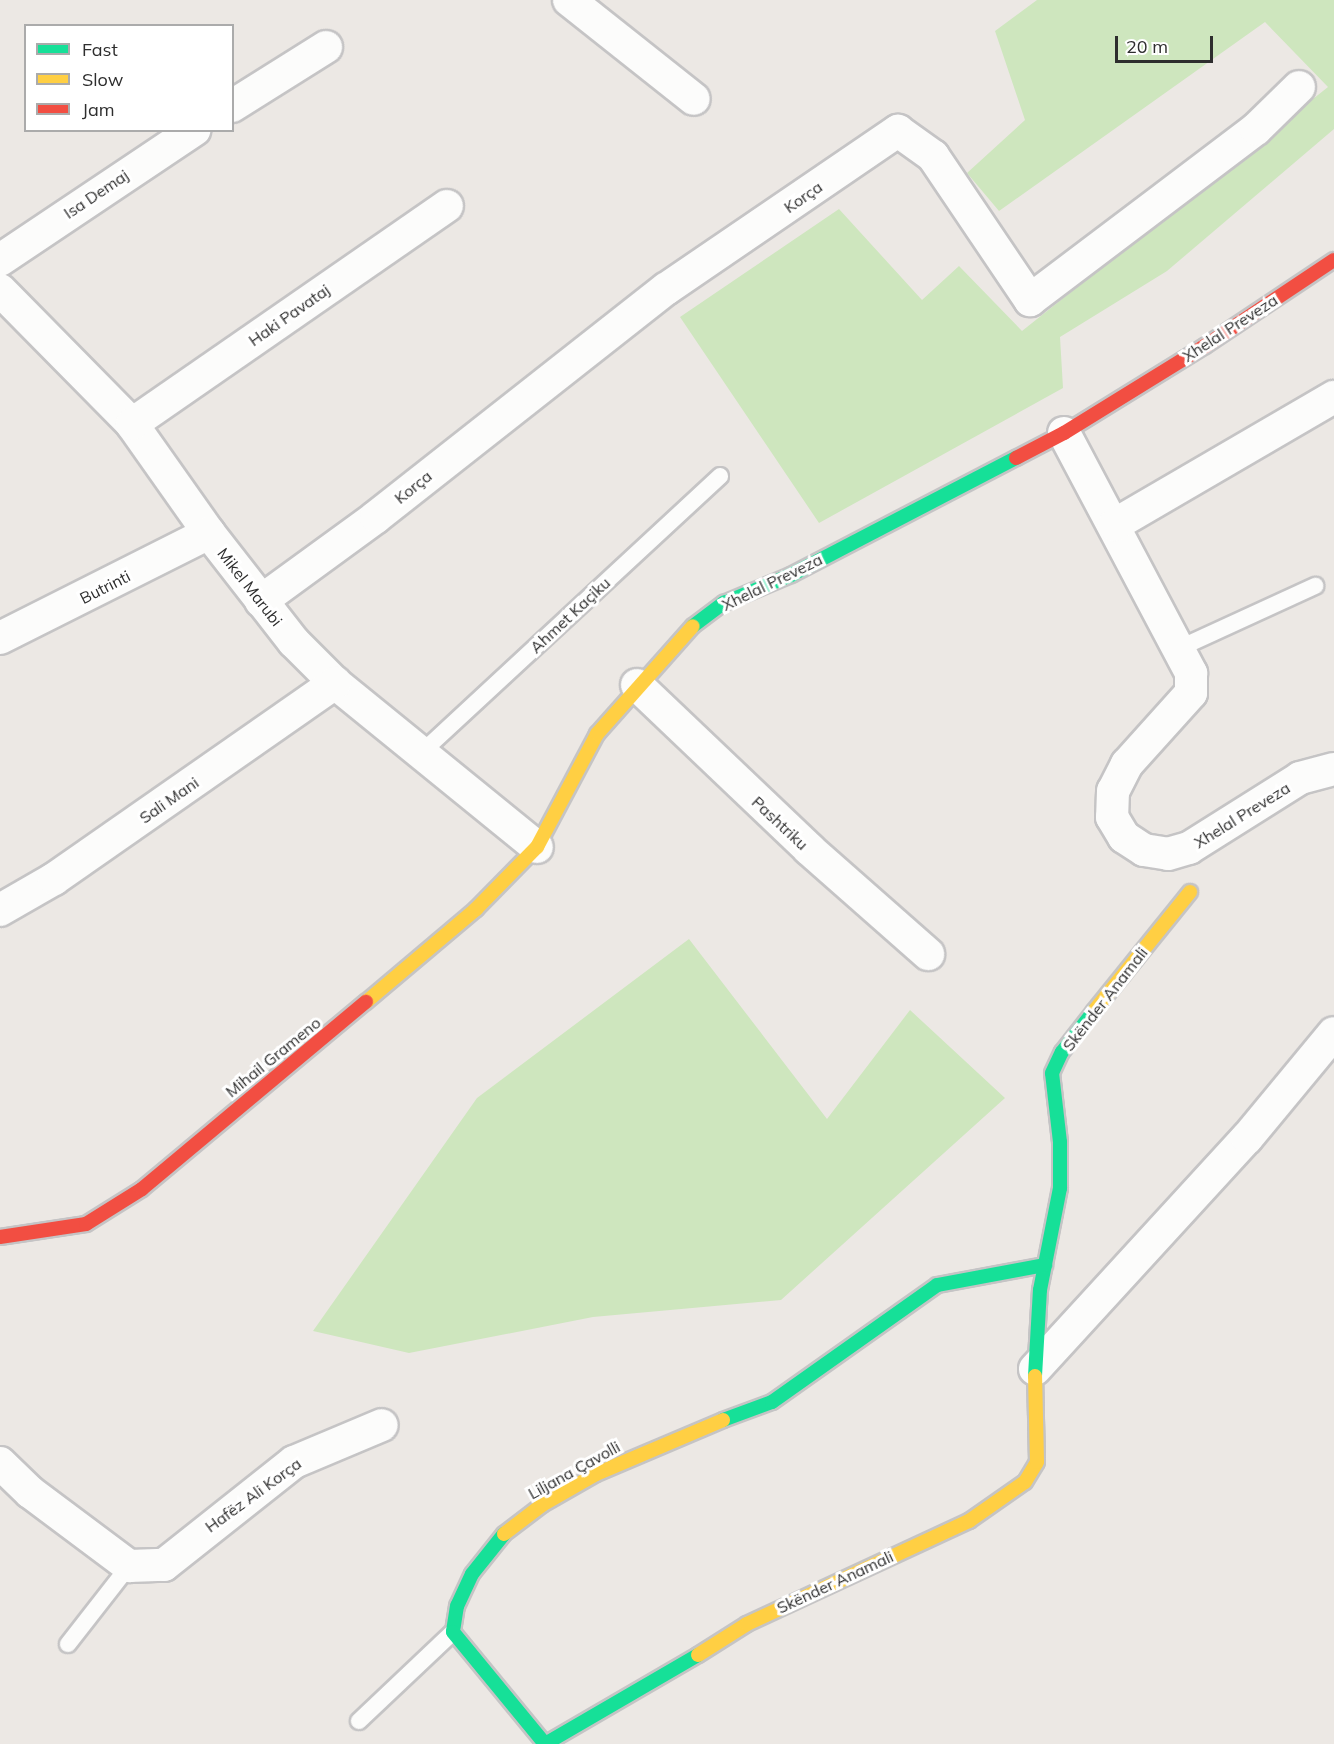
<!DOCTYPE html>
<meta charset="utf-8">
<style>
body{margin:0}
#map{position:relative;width:1334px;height:1744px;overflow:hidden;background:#ece8e4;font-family:Mulish,sans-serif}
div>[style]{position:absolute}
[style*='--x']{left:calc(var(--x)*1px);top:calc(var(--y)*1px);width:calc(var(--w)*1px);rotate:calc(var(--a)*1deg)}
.green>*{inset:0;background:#cee6be}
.roads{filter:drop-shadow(2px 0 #c5c4c5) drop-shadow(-2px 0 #c5c4c5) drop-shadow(0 2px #c5c4c5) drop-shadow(0 -2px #c5c4c5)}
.lane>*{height:16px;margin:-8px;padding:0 8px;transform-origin:8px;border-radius:8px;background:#fcfcfb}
.street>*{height:32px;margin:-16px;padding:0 16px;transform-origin:16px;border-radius:16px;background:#fcfcfb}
.fast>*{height:14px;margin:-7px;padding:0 7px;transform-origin:7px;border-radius:7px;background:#16e098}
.slow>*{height:14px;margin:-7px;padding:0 7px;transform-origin:7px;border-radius:7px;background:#ffcf43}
.jam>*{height:14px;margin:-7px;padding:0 7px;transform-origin:7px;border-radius:7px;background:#f24e42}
span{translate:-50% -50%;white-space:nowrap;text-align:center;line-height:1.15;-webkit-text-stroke:6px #fff;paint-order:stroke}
.street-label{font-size:16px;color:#2e2e2e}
.legend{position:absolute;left:24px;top:24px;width:210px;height:108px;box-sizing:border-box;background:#fff;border:2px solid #ababab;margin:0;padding:8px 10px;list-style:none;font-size:18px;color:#2e2e2e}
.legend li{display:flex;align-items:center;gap:12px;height:30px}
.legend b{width:30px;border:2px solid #ababab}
.scale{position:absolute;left:1115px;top:36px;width:98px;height:27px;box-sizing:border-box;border:3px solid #2e2e2e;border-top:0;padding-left:8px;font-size:18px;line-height:21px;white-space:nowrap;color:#2e2e2e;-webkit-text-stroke:4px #fff;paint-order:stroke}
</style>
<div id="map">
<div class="green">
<i style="clip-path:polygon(1037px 0,1334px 0,1334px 129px,1167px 271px,1060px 337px,1063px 388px,819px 523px,680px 317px,839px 209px,922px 300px,959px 266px,1022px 331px,1328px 87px,1265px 22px,999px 211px,967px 173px,1025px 120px,995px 31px)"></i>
<i style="clip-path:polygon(689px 939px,827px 1119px,910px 1010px,1005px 1098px,781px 1300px,593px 1317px,409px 1353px,313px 1331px,477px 1098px)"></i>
</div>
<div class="roads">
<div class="lane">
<i style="--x:1180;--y:648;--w:149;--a:-24.7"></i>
<i style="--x:420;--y:754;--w:409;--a:-42.8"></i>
<i style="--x:68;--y:1644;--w:99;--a:-52"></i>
<i style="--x:359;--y:1721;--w:129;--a:-43.4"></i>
</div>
<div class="street">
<i style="--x:569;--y:0;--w:159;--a:38.4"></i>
<i style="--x:232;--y:106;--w:111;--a:-32.1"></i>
<i style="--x:0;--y:260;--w:234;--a:-33.8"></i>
<i style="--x:0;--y:290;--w:188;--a:45.4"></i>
<i style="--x:132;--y:424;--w:133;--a:54.8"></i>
<i style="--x:209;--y:533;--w:138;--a:52.1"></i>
<i style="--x:294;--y:642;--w:58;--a:45"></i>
<i style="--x:335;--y:683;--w:260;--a:39.1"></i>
<i style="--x:132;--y:424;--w:383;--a:-34.7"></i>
<i style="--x:1064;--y:433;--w:272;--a:62.1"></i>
<i style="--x:1191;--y:673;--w:20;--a:90"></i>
<i style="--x:1191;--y:693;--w:96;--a:132"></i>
<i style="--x:1127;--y:764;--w:30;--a:117"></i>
<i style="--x:1113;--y:791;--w:26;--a:92"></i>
<i style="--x:1112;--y:817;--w:23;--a:59"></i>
<i style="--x:1124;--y:837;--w:24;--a:33"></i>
<i style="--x:1144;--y:850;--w:24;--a:9"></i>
<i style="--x:1168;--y:854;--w:22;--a:-16"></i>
<i style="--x:1189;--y:848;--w:131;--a:-32.2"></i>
<i style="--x:1300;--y:778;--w:35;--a:-15"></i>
<i style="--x:1114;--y:525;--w:255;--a:-30.2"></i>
<i style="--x:261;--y:601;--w:142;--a:-36.1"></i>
<i style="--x:376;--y:517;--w:369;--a:-38.2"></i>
<i style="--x:666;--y:289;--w:281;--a:-34.3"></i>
<i style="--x:898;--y:131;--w:43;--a:35.5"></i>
<i style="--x:933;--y:156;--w:174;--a:56"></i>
<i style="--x:1030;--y:300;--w:283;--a:-37.1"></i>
<i style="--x:1256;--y:129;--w:60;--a:-44.3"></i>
<i style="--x:0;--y:638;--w:234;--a:-26.7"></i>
<i style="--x:637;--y:685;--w:238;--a:43.6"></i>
<i style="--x:809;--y:849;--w:159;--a:41.4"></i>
<i style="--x:0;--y:910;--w:62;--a:-29.9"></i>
<i style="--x:54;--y:879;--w:343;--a:-34.9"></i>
<i style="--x:1035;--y:1369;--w:314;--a:-47.5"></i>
<i style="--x:1247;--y:1138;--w:136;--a:-50.4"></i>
<i style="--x:0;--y:1463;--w:42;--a:44"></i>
<i style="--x:30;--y:1492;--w:124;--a:36.8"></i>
<i style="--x:129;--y:1566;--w:35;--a:-2"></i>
<i style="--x:164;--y:1565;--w:166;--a:-38.4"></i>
<i style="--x:294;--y:1462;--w:95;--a:-22.8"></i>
</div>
<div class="fast">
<i style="--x:693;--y:626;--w:39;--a:-37"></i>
<i style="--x:724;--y:603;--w:73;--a:-22.7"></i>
<i style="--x:791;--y:575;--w:254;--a:-27.5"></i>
<i style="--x:1035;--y:1376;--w:86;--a:-86.7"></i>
<i style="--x:1040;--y:1290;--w:104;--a:-78.9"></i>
<i style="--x:1060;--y:1188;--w:46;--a:-90"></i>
<i style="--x:1060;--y:1142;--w:69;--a:-96.6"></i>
<i style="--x:1052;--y:1073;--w:23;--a:-65"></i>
<i style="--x:1062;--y:1052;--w:52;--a:-52"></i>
<i style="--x:723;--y:1420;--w:52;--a:-20.2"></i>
<i style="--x:772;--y:1402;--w:202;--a:-35.3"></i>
<i style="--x:937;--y:1285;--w:110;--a:-10.5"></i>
<i style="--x:504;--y:1534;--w:51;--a:128.7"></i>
<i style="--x:472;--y:1574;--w:35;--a:115"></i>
<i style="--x:457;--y:1606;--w:26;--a:99"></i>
<i style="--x:453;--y:1632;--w:145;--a:50.6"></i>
<i style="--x:545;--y:1744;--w:177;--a:-30.2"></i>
</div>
<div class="slow">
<i style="--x:366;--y:1002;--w:144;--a:-40.2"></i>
<i style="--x:476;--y:909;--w:87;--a:-45.5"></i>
<i style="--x:537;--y:847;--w:128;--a:-62"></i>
<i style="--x:597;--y:734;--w:144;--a:-48.4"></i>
<i style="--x:1094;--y:1011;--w:153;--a:-51.1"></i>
<i style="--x:504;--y:1534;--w:48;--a:-37.3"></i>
<i style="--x:542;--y:1505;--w:62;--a:-29.9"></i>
<i style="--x:596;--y:1474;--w:138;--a:-23"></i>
<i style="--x:698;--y:1655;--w:58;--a:-32.3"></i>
<i style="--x:747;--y:1624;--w:245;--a:-24.9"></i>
<i style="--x:969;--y:1521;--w:68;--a:-34.9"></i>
<i style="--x:1025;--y:1482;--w:23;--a:-59"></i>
<i style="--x:1037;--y:1462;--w:86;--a:-91.3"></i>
</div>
<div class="jam">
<i style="--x:1016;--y:458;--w:54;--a:-27.5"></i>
<i style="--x:1064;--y:433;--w:166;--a:-31.7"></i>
<i style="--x:1205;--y:346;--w:155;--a:-33.7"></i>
<i style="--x:0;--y:1237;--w:87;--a:-8.6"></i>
<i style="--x:86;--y:1224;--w:66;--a:-32"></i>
<i style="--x:142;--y:1189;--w:292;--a:-39.9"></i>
</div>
</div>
<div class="street-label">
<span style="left:96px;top:194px;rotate:-34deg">Isa Demaj</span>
<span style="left:803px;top:197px;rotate:-35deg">Korça</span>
<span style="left:289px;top:315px;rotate:-35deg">Haki Pavataj</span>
<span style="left:1230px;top:328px;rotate:-33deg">Xhelal Preveza</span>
<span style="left:413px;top:487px;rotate:-39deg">Korça</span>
<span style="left:772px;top:582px;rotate:-26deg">Xhelal Preveza</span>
<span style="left:105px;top:587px;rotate:-27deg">Butrinti</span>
<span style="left:250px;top:587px;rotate:52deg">Mikel Marubi</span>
<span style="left:570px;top:615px;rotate:-43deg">Ahmet Kaçiku</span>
<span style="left:169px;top:800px;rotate:-35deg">Sali Mani</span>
<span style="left:1242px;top:815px;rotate:-32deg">Xhelal Preveza</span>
<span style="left:780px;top:823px;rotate:43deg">Pashtriku</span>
<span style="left:1105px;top:999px;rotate:-52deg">Skënder Anamali</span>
<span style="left:273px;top:1057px;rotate:-39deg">Mihail Grameno</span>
<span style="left:574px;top:1470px;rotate:-29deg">Liljana Çavolli</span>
<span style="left:253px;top:1495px;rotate:-36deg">Hafëz Ali Korça</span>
<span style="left:835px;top:1582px;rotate:-25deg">Skënder Anamali</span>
</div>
<ul class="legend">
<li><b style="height:8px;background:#16e098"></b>Fast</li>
<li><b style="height:8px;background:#ffcf43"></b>Slow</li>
<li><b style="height:8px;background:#f24e42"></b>Jam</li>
</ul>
<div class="scale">20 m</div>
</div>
